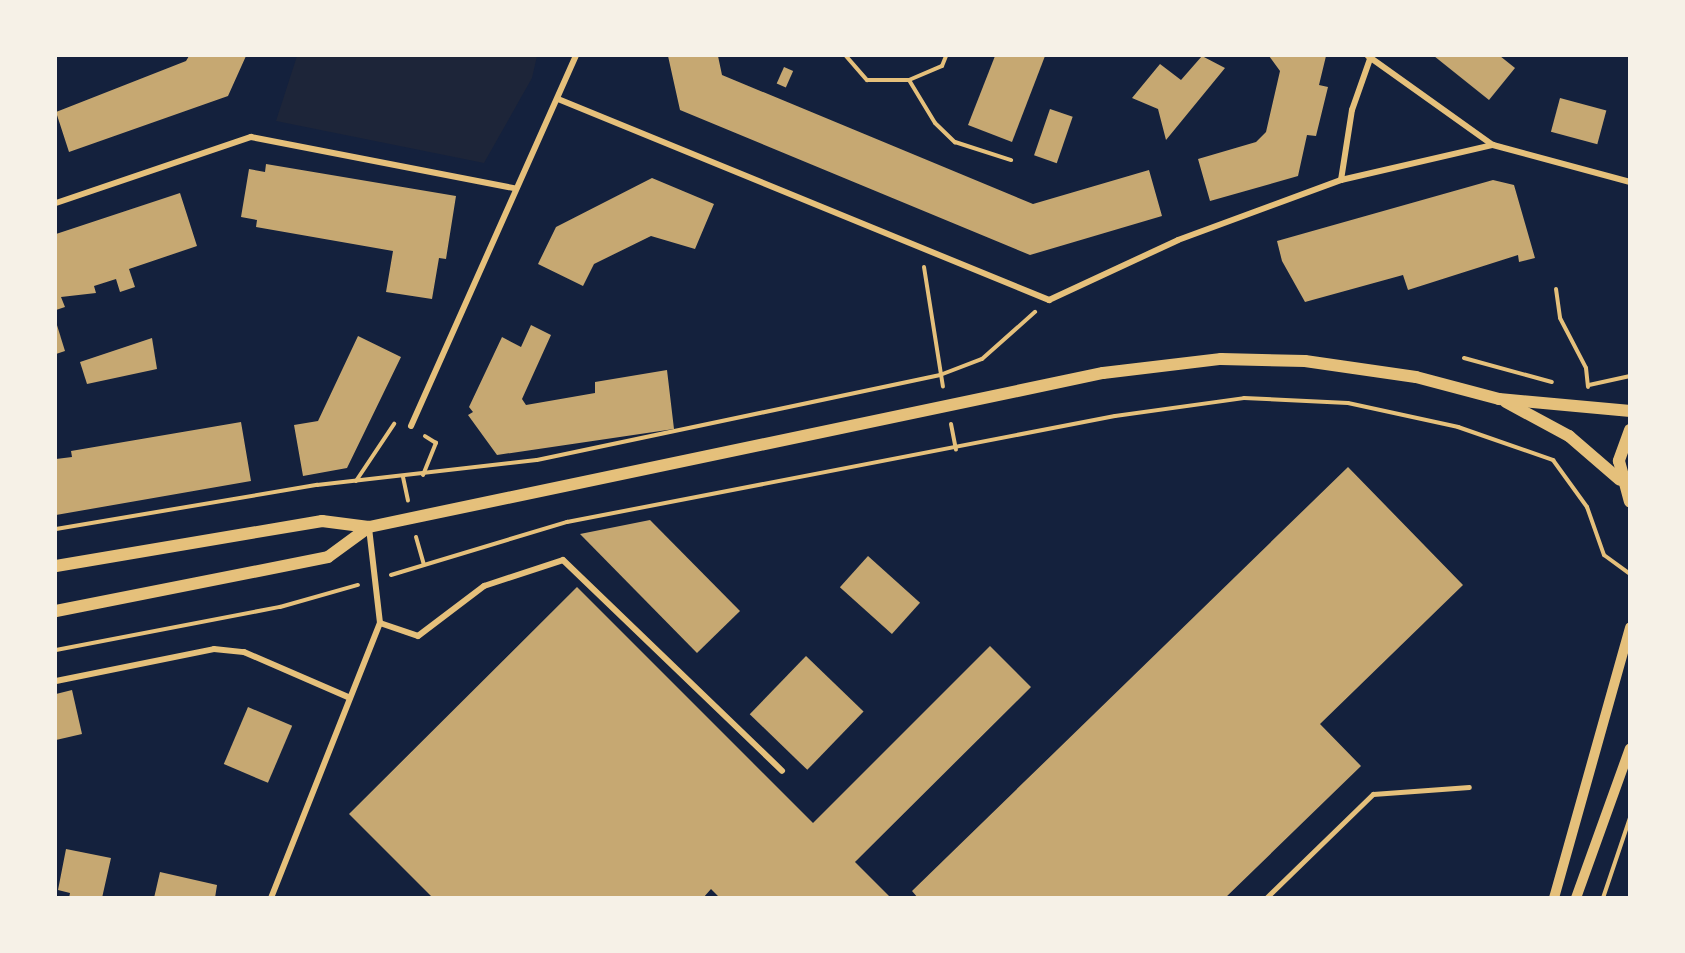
<!DOCTYPE html>
<style>
body{margin:0}
#map{position:relative;width:1685px;height:953px;overflow:hidden;background:#14213d;font-family:Helvetica,sans-serif}
div>[style]{position:absolute}
[style*='--x']{left:calc(var(--x)*1px);top:calc(var(--y)*1px);width:calc(var(--w)*1px);rotate:calc(var(--a)*1deg)}
.green>*{inset:0;background:#1d2539}
.building>*{inset:0;background:#c6a872;transform-origin:0 0}
.path>*{height:4px;margin:-2px;padding:0 2px;transform-origin:2px;border-radius:2px;background:#e5c07b}
.service>*{height:4.5px;margin:-2.25px;padding:0 2.25px;transform-origin:2.25px;border-radius:2.25px;background:#e5c07b}
.minor>*{height:6px;margin:-3px;padding:0 3px;transform-origin:3px;border-radius:3px;background:#e5c07b}
.tertiary>*{height:10px;margin:-5px;padding:0 5px;transform-origin:5px;border-radius:5px;background:#e5c07b}
.secondary>*{height:12px;margin:-6px;padding:0 6px;transform-origin:6px;border-radius:6px;background:#e5c07b}
span{translate:-50% -50%;white-space:nowrap;text-align:center;line-height:1.15;-webkit-text-stroke:4.5px #f6f1e7;paint-order:stroke}
.frame{position:absolute;inset:0;border:57px solid #f6f1e7;pointer-events:none}
</style>
<div id="map">
<div class="green">
<i style="clip-path:polygon(297px 56px,537px 56px,532px 78px,484px 163px,276px 121px)"></i>
</div>
<div class="building">
<i style="clip-path:polygon(189px 56px,246px 56px,228px 96px,69px 152px,56px 112px,186px 61px)"></i>
<i style="clip-path:polygon(668px 56px,718px 56px,722px 75px,1033px 204px,1149px 170px,1162px 216px,1030px 255px,680px 110px)"></i>
<i style="clip-path:polygon(995px 56px,1045px 56px,1012px 142px,968px 125px)"></i>
<i style="clip-path:polygon(1202px 56px,1225px 68px,1166px 140px,1158px 109px,1132px 98px,1160px 64px,1181px 80px)"></i>
<i style="clip-path:polygon(1269px 56px,1326px 56px,1319px 85px,1328px 87px,1316px 136px,1307px 135px,1298px 176px,1210px 201px,1198px 159px,1256px 142px,1266px 132px,1280px 71px)"></i>
<i style="clip-path:polygon(1434px 56px,1500px 56px,1515px 68px,1489px 100px)"></i>
<i style="left:784px;top:67px;width:10px;height:18px;rotate:24deg"></i>
<i style="left:1560px;top:98px;width:48px;height:35px;rotate:15deg"></i>
<i style="left:1050px;top:109px;width:24px;height:49px;rotate:19deg"></i>
<i style="clip-path:polygon(266px 164px,456px 196px,446px 259px,439px 258px,432px 299px,386px 292px,393px 251px,256px 227px,257px 220px,241px 217px,249px 169px,265px 172px)"></i>
<i style="clip-path:polygon(652px 178px,714px 204px,695px 249px,651px 236px,594px 264px,583px 286px,538px 264px,556px 227px)"></i>
<i style="clip-path:polygon(1493px 180px,1514px 185px,1535px 258px,1519px 262px,1518px 255px,1408px 290px,1403px 275px,1305px 302px,1282px 261px,1277px 241px)"></i>
<i style="clip-path:polygon(180px 193px,197px 246px,129px 269px,135px 287px,120px 292px,116px 279px,94px 286px,96px 293px,61px 297px,65px 307px,56px 310px,56px 234px)"></i>
<i style="clip-path:polygon(56px 322px,65px 351px,56px 354px)"></i>
<i style="clip-path:polygon(531px 325px,551px 335px,522px 399px,526px 405px,595px 393px,595px 382px,667px 370px,674px 429px,497px 455px,468px 415px,473px 412px,469px 407px,502px 337px,521px 347px)"></i>
<i style="clip-path:polygon(358px 336px,401px 357px,347px 468px,303px 476px,294px 425px,318px 421px)"></i>
<i style="clip-path:polygon(152px 338px,157px 369px,87px 384px,80px 362px)"></i>
<i style="clip-path:polygon(241px 422px,251px 481px,56px 515px,56px 459px,72px 457px,71px 451px)"></i>
<i style="clip-path:polygon(1348px 467px,1463px 585px,1320px 724px,1361px 766px,1225px 898px,918px 898px,912px 891px)"></i>
<i style="clip-path:polygon(650px 520px,740px 611px,697px 653px,580px 534px)"></i>
<i style="left:868px;top:556px;width:70px;height:42px;rotate:42deg"></i>
<i style="clip-path:polygon(577px 587px,813px 823px,990px 646px,1031px 687px,855px 862px,891px 898px,720px 898px,711px 889px,703px 898px,433px 898px,349px 814px)"></i>
<i style="left:806px;top:656px;width:80px;height:81px;rotate:44deg"></i>
<i style="clip-path:polygon(72px 690px,82px 734px,56px 740px,56px 694px)"></i>
<i style="left:248px;top:707px;width:48px;height:62px;rotate:23deg"></i>
<i style="clip-path:polygon(66px 849px,111px 858px,102px 898px,69px 898px,70px 893px,58px 890px)"></i>
<i style="clip-path:polygon(160px 872px,217px 885px,215px 898px,154px 898px)"></i>
</div>
<div class="path">
<i style="--x:846;--y:56;--w:32;--a:49"></i>
<i style="--x:867;--y:80;--w:42;--a:0"></i>
<i style="--x:909;--y:80;--w:36;--a:-23"></i>
<i style="--x:942;--y:66;--w:11;--a:-68"></i>
<i style="--x:909;--y:80;--w:50;--a:58.8"></i>
<i style="--x:935;--y:123;--w:28;--a:44"></i>
<i style="--x:955;--y:142;--w:59;--a:17.8"></i>
<i style="--x:924;--y:267;--w:121;--a:81"></i>
<i style="--x:1556;--y:289;--w:29;--a:82"></i>
<i style="--x:1560;--y:318;--w:56;--a:62.5"></i>
<i style="--x:1586;--y:368;--w:19;--a:84"></i>
<i style="--x:1464;--y:358;--w:91;--a:15.3"></i>
<i style="--x:1589;--y:385;--w:42;--a:-12.4"></i>
<i style="--x:951;--y:424;--w:26;--a:79"></i>
<i style="--x:423;--y:475;--w:35;--a:-68"></i>
<i style="--x:436;--y:443;--w:13;--a:-148"></i>
<i style="--x:403;--y:477;--w:24;--a:78"></i>
<i style="--x:356;--y:481;--w:69;--a:-56.3"></i>
<i style="--x:56;--y:529;--w:265;--a:-9.6"></i>
<i style="--x:317;--y:485;--w:221;--a:-6.5"></i>
<i style="--x:537;--y:460;--w:412;--a:-11.9"></i>
<i style="--x:940;--y:375;--w:45;--a:-20.9"></i>
<i style="--x:982;--y:359;--w:71;--a:-41.6"></i>
<i style="--x:416;--y:537;--w:29;--a:74"></i>
<i style="--x:391;--y:575;--w:184;--a:-16.8"></i>
<i style="--x:567;--y:522;--w:558;--a:-10.95"></i>
<i style="--x:1115;--y:416;--w:130;--a:-7.9"></i>
<i style="--x:1244;--y:398;--w:104;--a:2.8"></i>
<i style="--x:1348;--y:403;--w:113;--a:12.3"></i>
<i style="--x:1458;--y:427;--w:101;--a:19.2"></i>
<i style="--x:1553;--y:460;--w:58;--a:54.1"></i>
<i style="--x:1587;--y:507;--w:51;--a:70.5"></i>
<i style="--x:1604;--y:555;--w:32;--a:36"></i>
<i style="--x:56;--y:650;--w:228;--a:-10.9"></i>
<i style="--x:280;--y:607;--w:81;--a:-15.8"></i>
<i style="--x:1603;--y:898;--w:84;--a:-71.4"></i>
</div>
<div class="service">
<i style="--x:1266;--y:898;--w:149;--a:-44.2"></i>
<i style="--x:1373;--y:794;--w:96;--a:-4.2"></i>
</div>
<div class="minor">
<i style="--x:1368;--y:56;--w:153;--a:35.5"></i>
<i style="--x:558;--y:99;--w:531;--a:22.26"></i>
<i style="--x:1049;--y:300;--w:142;--a:-24.9"></i>
<i style="--x:1178;--y:240;--w:174;--a:-20.2"></i>
<i style="--x:1341;--y:180;--w:156;--a:-13"></i>
<i style="--x:1493;--y:145;--w:142;--a:15.1"></i>
<i style="--x:1341;--y:180;--w:71;--a:-81.1"></i>
<i style="--x:1352;--y:110;--w:57;--a:-70.6"></i>
<i style="--x:56;--y:203;--w:206;--a:-18.7"></i>
<i style="--x:251;--y:137;--w:268;--a:11"></i>
<i style="--x:411;--y:426;--w:405;--a:-66"></i>
<i style="--x:380;--y:623;--w:40;--a:18.9"></i>
<i style="--x:418;--y:636;--w:83;--a:-37.1"></i>
<i style="--x:484;--y:586;--w:83;--a:-18.2"></i>
<i style="--x:563;--y:560;--w:304;--a:43.9"></i>
<i style="--x:56;--y:681;--w:161;--a:-11.4"></i>
<i style="--x:214;--y:649;--w:30;--a:6"></i>
<i style="--x:244;--y:652;--w:113;--a:23.4"></i>
<i style="--x:271;--y:898;--w:296;--a:-68.4"></i>
<i style="--x:380;--y:623;--w:96;--a:-96.6"></i>
</div>
<div class="tertiary">
<i style="--x:1554;--y:898;--w:281;--a:-74.3"></i>
<i style="--x:1576;--y:898;--w:159;--a:-70.2"></i>
</div>
<div class="secondary">
<i style="--x:1506;--y:402;--w:72;--a:28.4"></i>
<i style="--x:1569;--y:436;--w:67;--a:40.8"></i>
<i style="--x:1630;--y:430;--w:33;--a:110"></i>
<i style="--x:1619;--y:461;--w:42;--a:75"></i>
<i style="--x:56;--y:566;--w:270;--a:-9.6"></i>
<i style="--x:322;--y:521;--w:47;--a:7.3"></i>
<i style="--x:369;--y:527;--w:750;--a:-11.85"></i>
<i style="--x:1103;--y:373;--w:119;--a:-6.8"></i>
<i style="--x:1221;--y:359;--w:84;--a:1.4"></i>
<i style="--x:1305;--y:361;--w:112;--a:8.2"></i>
<i style="--x:1416;--y:377;--w:86;--a:14.8"></i>
<i style="--x:1499;--y:399;--w:132;--a:5.2"></i>
<i style="--x:56;--y:611;--w:277;--a:-11.2"></i>
<i style="--x:328;--y:557;--w:51;--a:-36.2"></i>
</div>
<div class="frame"></div>
</div>
